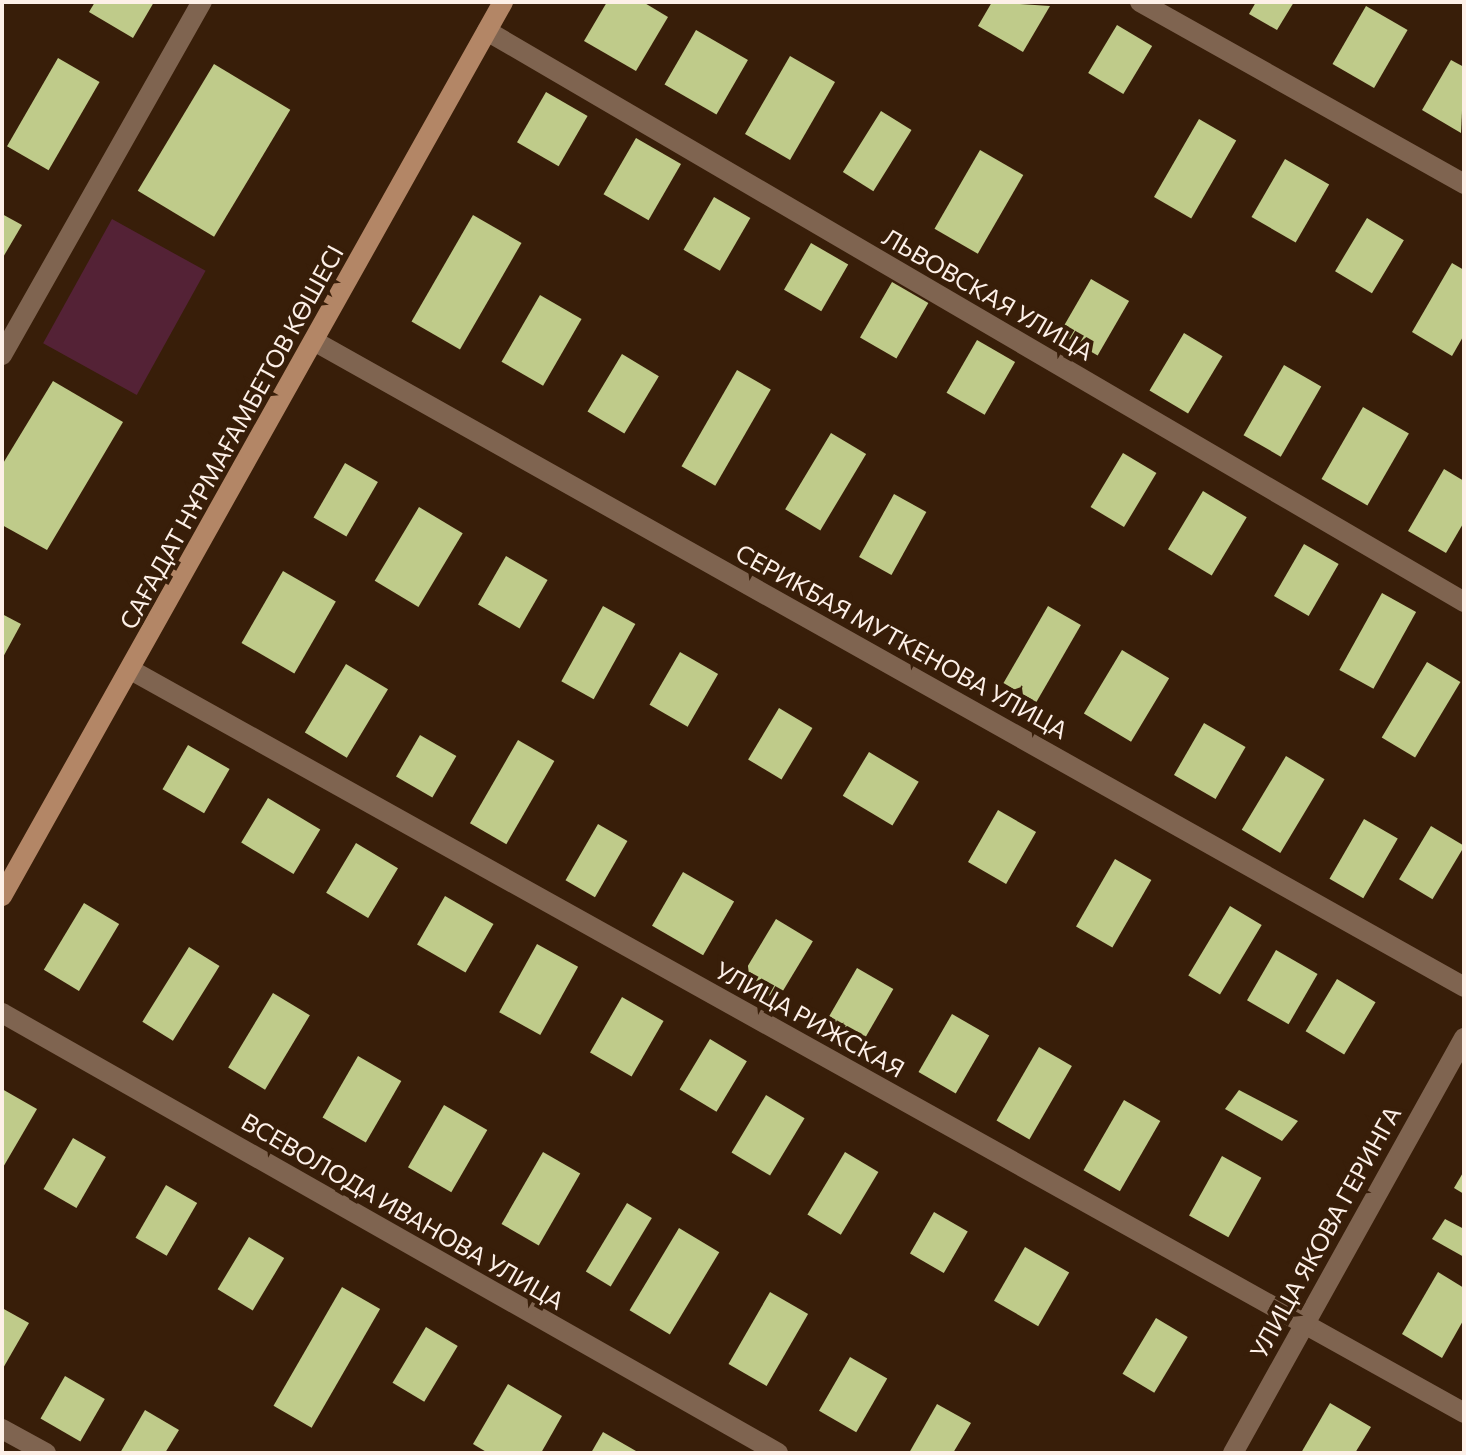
<!DOCTYPE html>
<meta charset="utf-8">
<style>
body{margin:0}
#map{position:relative;width:1466px;height:1455px;overflow:hidden;background:#381e09;font-family:Commissioner,sans-serif}
div>[style]{position:absolute}
[style*='--x']{left:calc(var(--x)*1px);top:calc(var(--y)*1px);width:calc(var(--w)*1px);rotate:calc(var(--a)*1deg)}
.green>*{inset:0;background:#542236;transform-origin:0 0}
.building>*{inset:0;background:#bfcb8a;transform-origin:0 0}
.service>*{height:20px;margin:-10px;padding:0 10px;transform-origin:10px;border-radius:10px;background:#7f6450}
.minor>*{height:20px;margin:-10px;padding:0 10px;transform-origin:10px;border-radius:10px;background:#7f6450}
.tertiary>*{height:20px;margin:-10px;padding:0 10px;transform-origin:10px;border-radius:10px;background:#7f6450}
.secondary>*{height:20px;margin:-10px;padding:0 10px;transform-origin:10px;border-radius:10px;background:#b38666}
span{translate:-50% -50%;white-space:nowrap;text-align:center;line-height:1.15;-webkit-text-stroke:8px #381e09;paint-order:stroke}
.street-label{font-size:24px;color:#fdf0e8}
.frame{position:absolute;inset:0;border:4px solid #fdf0e8;pointer-events:none}
</style>
<div id="map">
<div class="green">
<i style="left:112px;top:219px;width:107px;height:142px;rotate:29deg"></i>
</div>
<div class="building">
<i style="clip-path:polygon(95px 2px,154px 2px,133px 38px,89px 12px)"></i>
<i style="clip-path:polygon(607px 2px,643px 2px,668px 17px,636px 71px,584px 41px)"></i>
<i style="clip-path:polygon(992px 2px,1050px 6px,1023px 52px,978px 26px)"></i>
<i style="clip-path:polygon(1256px 2px,1294px 2px,1277px 30px,1249px 14px)"></i>
<i style="left:1366px;top:6px;width:48px;height:67px;rotate:30deg"></i>
<i style="left:1117px;top:25px;width:41px;height:56px;rotate:31deg"></i>
<i style="left:696px;top:30px;width:60px;height:63px;rotate:30deg"></i>
<i style="left:790px;top:56px;width:52px;height:90px;rotate:30deg"></i>
<i style="left:58px;top:58px;width:48px;height:102px;rotate:30deg"></i>
<i style="clip-path:polygon(1451px 60px,1464px 67px,1461px 133px,1422px 110px)"></i>
<i style="left:214px;top:64px;width:89px;height:148px;rotate:31deg"></i>
<i style="left:546px;top:92px;width:48px;height:58px;rotate:30deg"></i>
<i style="left:881px;top:111px;width:36px;height:72px;rotate:32deg"></i>
<i style="left:1199px;top:119px;width:43px;height:90px;rotate:30deg"></i>
<i style="left:636px;top:138px;width:52px;height:65px;rotate:30deg"></i>
<i style="left:980px;top:150px;width:50px;height:91px;rotate:30deg"></i>
<i style="left:1285px;top:159px;width:51px;height:67px;rotate:30deg"></i>
<i style="left:714px;top:197px;width:42px;height:61px;rotate:30deg"></i>
<i style="clip-path:polygon(2px 214px,22px 225px,2px 259px)"></i>
<i style="left:473px;top:215px;width:56px;height:123px;rotate:30deg"></i>
<i style="left:1367px;top:218px;width:43px;height:62px;rotate:31deg"></i>
<i style="left:811px;top:243px;width:43px;height:54px;rotate:30deg"></i>
<i style="clip-path:polygon(1452px 263px,1464px 270px,1464px 335px,1452px 356px,1412px 332px)"></i>
<i style="left:1091px;top:279px;width:44px;height:63px;rotate:30deg"></i>
<i style="left:892px;top:282px;width:42px;height:64px;rotate:30deg"></i>
<i style="left:540px;top:295px;width:48px;height:77px;rotate:30deg"></i>
<i style="left:1184px;top:333px;width:45px;height:67px;rotate:31deg"></i>
<i style="left:977px;top:340px;width:44px;height:61px;rotate:30deg"></i>
<i style="left:622px;top:354px;width:43px;height:67px;rotate:31deg"></i>
<i style="left:1284px;top:365px;width:43px;height:81px;rotate:30deg"></i>
<i style="left:737px;top:370px;width:39px;height:111px;rotate:30deg"></i>
<i style="clip-path:polygon(53px 381px,123px 422px,47px 550px,2px 525px,2px 465px)"></i>
<i style="left:1363px;top:407px;width:53px;height:83px;rotate:30deg"></i>
<i style="left:831px;top:433px;width:41px;height:89px;rotate:31deg"></i>
<i style="left:1123px;top:453px;width:39px;height:63px;rotate:31deg"></i>
<i style="left:345px;top:463px;width:38px;height:63px;rotate:30deg"></i>
<i style="clip-path:polygon(1444px 469px,1464px 481px,1464px 522px,1446px 553px,1408px 531px)"></i>
<i style="left:1203px;top:491px;width:51px;height:68px;rotate:31deg"></i>
<i style="left:894px;top:494px;width:37px;height:72px;rotate:29deg"></i>
<i style="left:419px;top:507px;width:51px;height:86px;rotate:31deg"></i>
<i style="left:1304px;top:544px;width:40px;height:60px;rotate:30deg"></i>
<i style="left:506px;top:556px;width:48px;height:56px;rotate:30deg"></i>
<i style="left:283px;top:571px;width:61px;height:83px;rotate:30deg"></i>
<i style="left:1382px;top:593px;width:39px;height:88px;rotate:29deg"></i>
<i style="left:603px;top:606px;width:37px;height:86px;rotate:29deg"></i>
<i style="left:1048px;top:606px;width:38px;height:89px;rotate:30deg"></i>
<i style="clip-path:polygon(2px 614px,21px 624px,2px 659px)"></i>
<i style="left:1122px;top:650px;width:55px;height:74px;rotate:31deg"></i>
<i style="left:680px;top:652px;width:44px;height:61px;rotate:30deg"></i>
<i style="left:1427px;top:662px;width:39px;height:88px;rotate:31deg"></i>
<i style="left:346px;top:664px;width:49px;height:80px;rotate:31deg"></i>
<i style="left:779px;top:708px;width:39px;height:60px;rotate:31deg"></i>
<i style="left:1204px;top:723px;width:48px;height:60px;rotate:30deg"></i>
<i style="left:420px;top:735px;width:42px;height:48px;rotate:30deg"></i>
<i style="left:518px;top:740px;width:42px;height:96px;rotate:30deg"></i>
<i style="left:188px;top:745px;width:48px;height:51px;rotate:30deg"></i>
<i style="left:869px;top:752px;width:58px;height:51px;rotate:31deg"></i>
<i style="left:1286px;top:756px;width:45px;height:86px;rotate:31deg"></i>
<i style="left:268px;top:798px;width:61px;height:52px;rotate:31deg"></i>
<i style="left:998px;top:810px;width:44px;height:60px;rotate:30deg"></i>
<i style="left:1364px;top:819px;width:39px;height:69px;rotate:30deg"></i>
<i style="left:598px;top:824px;width:34px;height:65px;rotate:30deg"></i>
<i style="left:1431px;top:826px;width:39px;height:62px;rotate:31deg"></i>
<i style="left:356px;top:843px;width:49px;height:58px;rotate:31deg"></i>
<i style="left:1115px;top:859px;width:42px;height:78px;rotate:30deg"></i>
<i style="left:683px;top:872px;width:59px;height:62px;rotate:30deg"></i>
<i style="left:445px;top:896px;width:56px;height:56px;rotate:30deg"></i>
<i style="left:84px;top:903px;width:41px;height:78px;rotate:31deg"></i>
<i style="left:1230px;top:906px;width:37px;height:81px;rotate:31deg"></i>
<i style="left:776px;top:919px;width:43px;height:69px;rotate:31deg"></i>
<i style="left:537px;top:944px;width:47px;height:78px;rotate:29deg"></i>
<i style="left:189px;top:947px;width:36px;height:88px;rotate:32deg"></i>
<i style="left:1276px;top:950px;width:48px;height:58px;rotate:30deg"></i>
<i style="left:857px;top:968px;width:42px;height:58px;rotate:30deg"></i>
<i style="left:1337px;top:979px;width:45px;height:61px;rotate:31deg"></i>
<i style="left:273px;top:993px;width:43px;height:87px;rotate:31deg"></i>
<i style="left:622px;top:997px;width:48px;height:64px;rotate:30deg"></i>
<i style="left:952px;top:1014px;width:43px;height:67px;rotate:30deg"></i>
<i style="left:710px;top:1039px;width:43px;height:59px;rotate:31deg"></i>
<i style="left:1039px;top:1047px;width:38px;height:85px;rotate:30deg"></i>
<i style="left:358px;top:1056px;width:50px;height:71px;rotate:30deg"></i>
<i style="clip-path:polygon(2px 1089px,37px 1109px,2px 1169px)"></i>
<i style="clip-path:polygon(1239px 1090px,1298px 1121px,1282px 1141px,1225px 1109px)"></i>
<i style="left:766px;top:1095px;width:45px;height:67px;rotate:31deg"></i>
<i style="left:1124px;top:1100px;width:42px;height:81px;rotate:30deg"></i>
<i style="left:444px;top:1105px;width:50px;height:72px;rotate:30deg"></i>
<i style="left:73px;top:1138px;width:38px;height:59px;rotate:30deg"></i>
<i style="left:543px;top:1152px;width:43px;height:83px;rotate:30deg"></i>
<i style="left:845px;top:1152px;width:39px;height:73px;rotate:31deg"></i>
<i style="left:1222px;top:1156px;width:45px;height:68px;rotate:29deg"></i>
<i style="clip-path:polygon(1464px 1171px,1464px 1194px,1454px 1188px)"></i>
<i style="left:166px;top:1185px;width:36px;height:61px;rotate:30deg"></i>
<i style="left:627px;top:1203px;width:29px;height:80px;rotate:31deg"></i>
<i style="left:934px;top:1212px;width:39px;height:48px;rotate:30deg"></i>
<i style="clip-path:polygon(1445px 1219px,1464px 1229px,1464px 1257px,1432px 1239px)"></i>
<i style="left:679px;top:1228px;width:47px;height:96px;rotate:31deg"></i>
<i style="left:249px;top:1237px;width:41px;height:61px;rotate:31deg"></i>
<i style="left:1025px;top:1247px;width:51px;height:62px;rotate:30deg"></i>
<i style="clip-path:polygon(1438px 1272px,1464px 1288px,1464px 1319px,1442px 1358px,1402px 1334px)"></i>
<i style="left:342px;top:1287px;width:44px;height:137px;rotate:30deg"></i>
<i style="left:770px;top:1292px;width:44px;height:83px;rotate:30deg"></i>
<i style="clip-path:polygon(2px 1308px,29px 1323px,2px 1370px)"></i>
<i style="left:1156px;top:1318px;width:37px;height:65px;rotate:31deg"></i>
<i style="left:426px;top:1327px;width:37px;height:65px;rotate:31deg"></i>
<i style="left:850px;top:1357px;width:43px;height:62px;rotate:30deg"></i>
<i style="left:65px;top:1376px;width:46px;height:49px;rotate:30deg"></i>
<i style="clip-path:polygon(508px 1384px,562px 1416px,541px 1453px,488px 1453px,473px 1444px)"></i>
<i style="clip-path:polygon(1330px 1403px,1371px 1427px,1355px 1453px,1301px 1453px)"></i>
<i style="clip-path:polygon(937px 1404px,971px 1423px,953px 1453px,909px 1453px)"></i>
<i style="clip-path:polygon(145px 1410px,179px 1430px,165px 1453px,120px 1453px)"></i>
<i style="clip-path:polygon(603px 1432px,636px 1451px,635px 1453px,591px 1453px)"></i>
</div>
<div class="service">
<i style="--x:2;--y:355;--w:406;--a:-60.5"></i>
</div>
<div class="minor">
<i style="--x:1140;--y:2;--w:372;--a:29.3"></i>
<i style="--x:487;--y:31;--w:1132;--a:30.3"></i>
<i style="--x:314;--y:341;--w:1319;--a:29.32"></i>
<i style="--x:131;--y:670;--w:1526;--a:29.13"></i>
<i style="--x:2;--y:1013;--w:892;--a:29.55"></i>
<i style="--x:2;--y:1429;--w:50;--a:28.6"></i>
</div>
<div class="tertiary">
<i style="--x:1233;--y:1453;--w:475;--a:-60.9"></i>
</div>
<div class="secondary">
<i style="--x:2;--y:896;--w:1025;--a:-60.73"></i>
</div>
<div class="street-label">
<span style="left:988px;top:294px;rotate:30deg">ЛЬВОВСКАЯ УЛИЦА</span>
<span style="left:231px;top:437px;rotate:-61deg">САҒАДАТ НҰРМАҒАМБЕТОВ КӨШЕСІ</span>
<span style="left:902px;top:641px;rotate:29deg">СЕРИКБАЯ МУТКЕНОВА УЛИЦА</span>
<span style="left:810px;top:1019px;rotate:29deg">УЛИЦА РИЖСКАЯ</span>
<span style="left:403px;top:1211px;rotate:30deg">ВСЕВОЛОДА ИВАНОВА УЛИЦА</span>
<span style="left:1325px;top:1232px;rotate:-61deg">УЛИЦА ЯКОВА ГЕРИНГА</span>
</div>
<div class="frame"></div>
</div>
